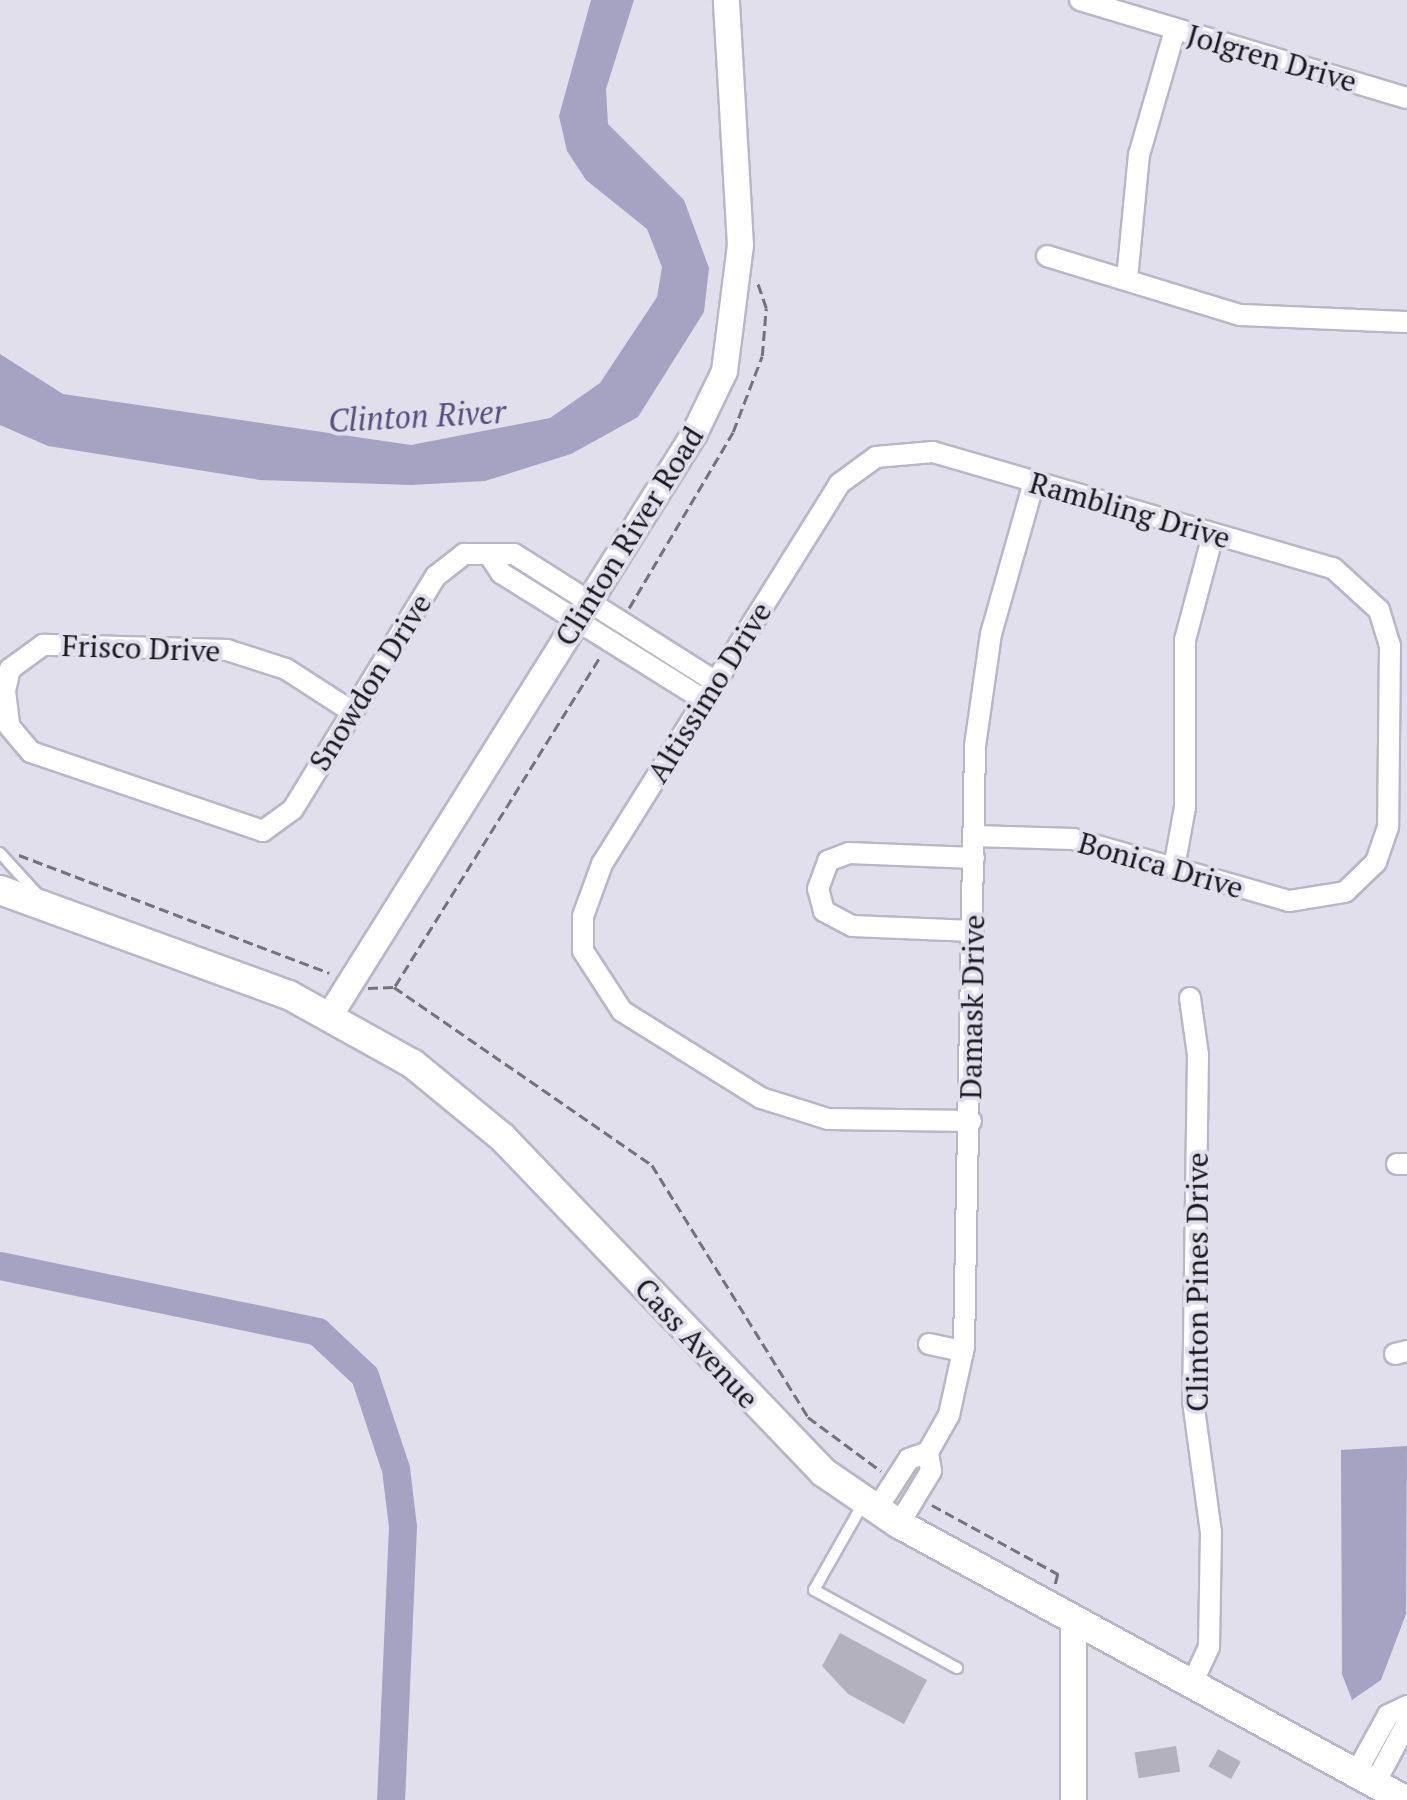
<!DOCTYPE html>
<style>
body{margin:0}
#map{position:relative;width:1407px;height:1800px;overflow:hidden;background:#e0dfeb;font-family:"PT Serif",serif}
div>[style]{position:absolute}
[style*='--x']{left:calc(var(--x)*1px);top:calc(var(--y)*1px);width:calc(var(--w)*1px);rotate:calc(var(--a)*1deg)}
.water>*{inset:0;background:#a6a2c2}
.river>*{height:28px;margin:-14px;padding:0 14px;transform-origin:14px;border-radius:14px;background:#a6a2c2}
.building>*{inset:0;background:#b2b1bd;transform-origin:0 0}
.path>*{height:2.5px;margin-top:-1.25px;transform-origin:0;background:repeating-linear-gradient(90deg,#74737b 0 10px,transparent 0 15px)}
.roads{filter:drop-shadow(2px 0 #b8b7c3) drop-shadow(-2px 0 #b8b7c3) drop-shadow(0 2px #b8b7c3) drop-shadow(0 -2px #b8b7c3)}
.service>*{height:10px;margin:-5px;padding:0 5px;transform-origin:5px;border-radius:5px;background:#fff}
.minor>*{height:20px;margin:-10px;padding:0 10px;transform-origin:10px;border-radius:10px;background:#fff}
.tertiary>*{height:25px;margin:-12.5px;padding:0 12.5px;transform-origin:12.5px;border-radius:12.5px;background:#fff}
.secondary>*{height:28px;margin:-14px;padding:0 14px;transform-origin:14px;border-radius:14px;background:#fff}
span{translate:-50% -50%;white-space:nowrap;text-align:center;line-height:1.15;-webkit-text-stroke:8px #e0dfeb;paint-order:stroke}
.street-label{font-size:30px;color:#19181d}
.water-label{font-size:32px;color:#574f7e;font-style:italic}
</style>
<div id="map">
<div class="water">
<i style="clip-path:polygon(591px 0,634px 0,606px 89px,608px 124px,684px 200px,709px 268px,704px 312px,638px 417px,571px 454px,485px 481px,411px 485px,260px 480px,48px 446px,0 425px,0 354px,63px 394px,411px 445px,550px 418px,600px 383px,657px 297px,662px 267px,647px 229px,586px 180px,567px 151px,559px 116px)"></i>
<i style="clip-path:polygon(1407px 1446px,1406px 1614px,1381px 1680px,1352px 1700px,1342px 1674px,1341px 1450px)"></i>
</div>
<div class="river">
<i style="--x:0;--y:1266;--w:325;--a:11.7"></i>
<i style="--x:318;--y:1332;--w:64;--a:43.1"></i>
<i style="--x:365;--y:1376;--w:98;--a:71.6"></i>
<i style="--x:396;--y:1469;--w:58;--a:83.1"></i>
<i style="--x:403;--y:1527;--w:273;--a:92.5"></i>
</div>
<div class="building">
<i style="clip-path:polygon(840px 1633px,927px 1680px,904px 1724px,848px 1694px,822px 1666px)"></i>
<i style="left:1176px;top:1746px;width:26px;height:42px;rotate:81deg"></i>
<i style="left:1218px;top:1749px;width:26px;height:20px;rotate:29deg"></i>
</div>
<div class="path">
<i style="--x:629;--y:608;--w:204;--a:-59.4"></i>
<i style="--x:733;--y:432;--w:81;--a:-69.1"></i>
<i style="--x:762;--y:356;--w:48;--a:-85.2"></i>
<i style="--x:766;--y:308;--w:28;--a:-109"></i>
<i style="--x:19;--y:855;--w:332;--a:20.8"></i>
<i style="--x:395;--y:986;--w:386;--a:-58.1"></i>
<i style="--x:368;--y:988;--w:26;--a:-2"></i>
<i style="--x:394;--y:987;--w:313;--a:34.6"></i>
<i style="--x:652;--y:1165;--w:296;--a:58.2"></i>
<i style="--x:808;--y:1417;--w:91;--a:36.5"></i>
<i style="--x:932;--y:1505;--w:144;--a:28.7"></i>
<i style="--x:1058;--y:1574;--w:12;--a:104"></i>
</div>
<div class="roads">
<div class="service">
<i style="--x:0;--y:853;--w:58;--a:47.8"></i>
<i style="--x:864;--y:1502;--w:101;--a:119.6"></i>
<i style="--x:814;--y:1590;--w:163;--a:28.6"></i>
</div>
<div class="minor">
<i style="--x:1080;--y:0;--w:341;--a:16.7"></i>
<i style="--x:1047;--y:256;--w:202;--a:17"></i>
<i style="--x:1240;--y:315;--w:167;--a:2.4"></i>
<i style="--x:1127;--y:279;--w:125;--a:-84.5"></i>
<i style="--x:1139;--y:155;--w:130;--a:-73.9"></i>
<i style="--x:489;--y:555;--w:22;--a:56"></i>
<i style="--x:501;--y:573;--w:239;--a:32"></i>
<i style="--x:348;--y:709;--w:74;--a:-147.2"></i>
<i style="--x:286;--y:669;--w:62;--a:-162.1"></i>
<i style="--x:227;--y:650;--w:184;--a:-178.4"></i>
<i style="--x:43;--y:645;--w:41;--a:144"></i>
<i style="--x:10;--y:669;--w:23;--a:103"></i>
<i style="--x:5;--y:691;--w:35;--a:83"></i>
<i style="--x:9;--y:726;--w:34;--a:50"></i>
<i style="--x:31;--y:752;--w:245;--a:18.8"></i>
<i style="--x:263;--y:831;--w:37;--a:-36"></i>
<i style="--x:293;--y:809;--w:273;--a:-58.5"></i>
<i style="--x:436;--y:576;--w:36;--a:-38"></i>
<i style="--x:464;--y:554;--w:50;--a:0"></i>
<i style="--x:514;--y:554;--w:239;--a:32.4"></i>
<i style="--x:1174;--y:868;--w:62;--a:-79.8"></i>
<i style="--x:1185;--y:807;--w:167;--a:-90"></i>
<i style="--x:1185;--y:640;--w:109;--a:-75.1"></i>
<i style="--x:973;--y:931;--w:121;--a:-177.6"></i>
<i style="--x:852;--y:926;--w:32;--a:-152"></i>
<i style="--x:824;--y:911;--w:23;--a:-105"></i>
<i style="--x:818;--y:889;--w:30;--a:-70"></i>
<i style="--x:828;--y:861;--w:22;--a:-21"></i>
<i style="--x:849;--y:853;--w:125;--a:2.3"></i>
<i style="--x:1190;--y:998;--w:58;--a:82"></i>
<i style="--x:1198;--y:1055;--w:346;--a:90.8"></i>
<i style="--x:1193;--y:1401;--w:132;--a:82.2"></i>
<i style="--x:1211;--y:1532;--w:115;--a:91"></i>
<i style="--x:1209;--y:1647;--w:40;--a:115"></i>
<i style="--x:971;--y:1121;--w:143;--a:-179.2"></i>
<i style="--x:828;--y:1119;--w:70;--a:-162.6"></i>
<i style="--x:761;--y:1098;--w:164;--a:-148"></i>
<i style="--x:622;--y:1011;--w:72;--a:-123"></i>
<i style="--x:583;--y:951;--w:35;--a:-90"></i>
<i style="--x:583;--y:916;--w:55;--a:-69.9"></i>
<i style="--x:602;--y:864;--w:448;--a:-58"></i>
<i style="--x:839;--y:484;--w:46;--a:-36.1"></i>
<i style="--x:876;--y:457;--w:57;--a:-5"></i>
<i style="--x:933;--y:452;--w:416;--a:16.2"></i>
<i style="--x:1333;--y:568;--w:62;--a:42.4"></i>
<i style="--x:1379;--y:610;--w:37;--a:73"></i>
<i style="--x:1390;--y:645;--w:182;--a:90.6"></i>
<i style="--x:1388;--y:827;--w:37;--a:109"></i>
<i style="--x:1376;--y:862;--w:43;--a:135.9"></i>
<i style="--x:1345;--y:892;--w:57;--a:170.9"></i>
<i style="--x:1289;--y:901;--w:225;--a:-164"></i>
<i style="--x:1073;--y:839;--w:99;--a:-178.3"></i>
<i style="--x:1397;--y:1164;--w:10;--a:0"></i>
<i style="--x:929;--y:1344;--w:35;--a:12"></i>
<i style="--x:1395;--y:1354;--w:12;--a:-14"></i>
<i style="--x:876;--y:1510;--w:61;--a:-57.1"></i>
<i style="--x:909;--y:1459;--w:20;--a:-20"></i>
<i style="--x:899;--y:1524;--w:62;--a:-58.9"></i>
<i style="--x:931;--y:1471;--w:19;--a:-99"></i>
<i style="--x:928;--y:1452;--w:43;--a:-60.4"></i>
<i style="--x:949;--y:1415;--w:70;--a:-77.6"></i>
<i style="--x:964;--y:1347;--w:601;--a:-88.95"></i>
<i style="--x:975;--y:746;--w:113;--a:-81.9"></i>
<i style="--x:991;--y:634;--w:158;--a:-74.2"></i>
<i style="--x:1356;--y:1773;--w:66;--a:-61.1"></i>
<i style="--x:1388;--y:1715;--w:21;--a:-25"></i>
<i style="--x:1375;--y:1783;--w:68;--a:-61.9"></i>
</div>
<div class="tertiary">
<i style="--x:330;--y:1014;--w:686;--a:-57.93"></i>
<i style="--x:694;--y:433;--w:69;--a:-64.2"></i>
<i style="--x:724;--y:371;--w:127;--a:-82.8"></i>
<i style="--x:740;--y:245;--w:245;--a:-93.3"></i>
<i style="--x:1073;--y:1619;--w:181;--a:90"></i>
</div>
<div class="secondary">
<i style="--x:0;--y:890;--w:307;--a:20"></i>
<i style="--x:289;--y:995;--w:142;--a:29.1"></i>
<i style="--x:413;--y:1064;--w:115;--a:39.4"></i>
<i style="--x:502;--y:1137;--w:464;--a:46.2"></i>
<i style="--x:823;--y:1472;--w:92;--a:34.4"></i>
<i style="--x:899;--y:1524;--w:576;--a:28.61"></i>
</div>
</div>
<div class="street-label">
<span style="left:1272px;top:58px;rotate:16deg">Jolgren Drive</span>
<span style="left:1130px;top:510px;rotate:16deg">Rambling Drive</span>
<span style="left:629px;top:536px;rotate:-58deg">Clinton River Road</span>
<span style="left:141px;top:648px;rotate:2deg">Frisco Drive</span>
<span style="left:370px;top:682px;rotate:-58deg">Snowdon Drive</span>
<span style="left:709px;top:692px;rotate:-58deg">Altissimo Drive</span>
<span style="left:1161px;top:865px;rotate:16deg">Bonica Drive</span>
<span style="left:972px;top:1007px;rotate:-89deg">Damask Drive</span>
<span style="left:1197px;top:1282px;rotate:-90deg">Clinton Pines Drive</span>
<span style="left:697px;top:1343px;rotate:47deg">Cass Avenue</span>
</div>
<div class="water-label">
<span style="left:417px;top:416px;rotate:-3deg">Clinton River</span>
</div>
</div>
